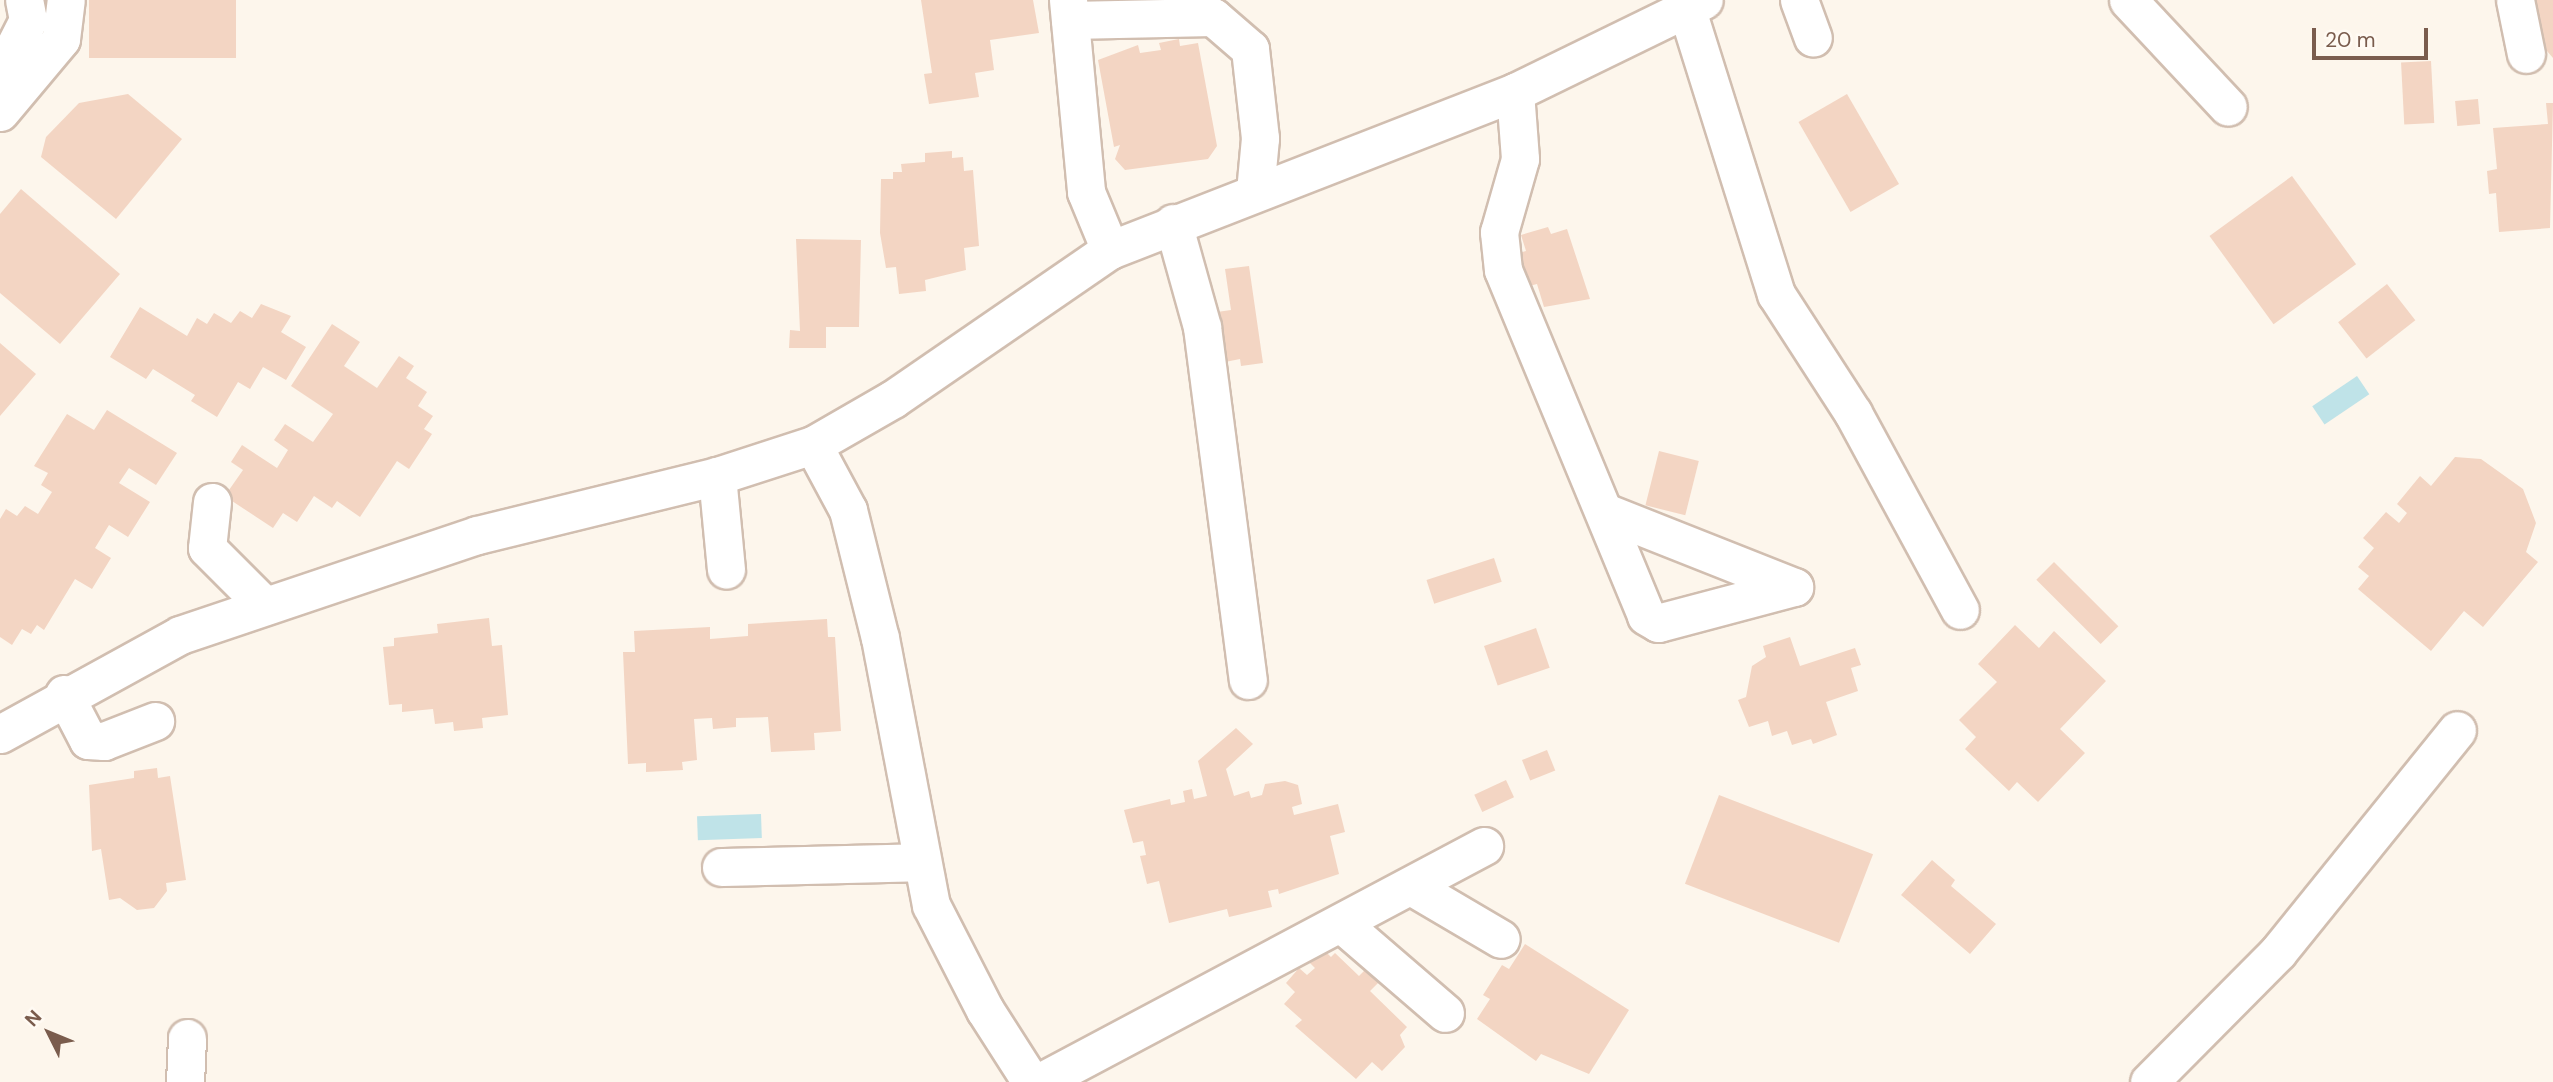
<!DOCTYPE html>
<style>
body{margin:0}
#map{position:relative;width:2553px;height:1082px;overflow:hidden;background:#fdf6ec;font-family:"DM Sans",sans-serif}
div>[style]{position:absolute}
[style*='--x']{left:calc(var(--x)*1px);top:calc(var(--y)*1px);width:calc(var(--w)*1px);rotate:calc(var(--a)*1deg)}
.water>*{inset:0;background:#bfe3e8;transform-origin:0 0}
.building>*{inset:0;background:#f3d5c3;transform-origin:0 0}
.roads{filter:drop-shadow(2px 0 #d1beb0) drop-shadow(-2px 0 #d1beb0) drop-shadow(0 2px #d1beb0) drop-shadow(0 -2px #d1beb0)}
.street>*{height:37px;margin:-18.5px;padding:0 18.5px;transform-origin:18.5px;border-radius:18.5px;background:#fff}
span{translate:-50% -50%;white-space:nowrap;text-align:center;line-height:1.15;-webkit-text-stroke:5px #fffaf3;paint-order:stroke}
.north{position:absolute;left:14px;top:998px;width:70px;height:70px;-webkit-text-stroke:5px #fffaf3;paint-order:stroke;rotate:313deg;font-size:19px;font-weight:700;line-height:28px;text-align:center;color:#7a5c4d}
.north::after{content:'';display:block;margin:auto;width:24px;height:32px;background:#7a5c4d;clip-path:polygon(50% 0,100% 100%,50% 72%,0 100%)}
.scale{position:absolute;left:2312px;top:28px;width:116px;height:32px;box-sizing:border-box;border:4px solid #7a5c4d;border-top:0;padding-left:9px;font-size:21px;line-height:24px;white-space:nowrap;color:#7a5c4d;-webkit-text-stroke:5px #fffaf3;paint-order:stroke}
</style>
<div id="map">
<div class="water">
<i style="left:2357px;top:376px;width:22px;height:54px;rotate:56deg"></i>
<i style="left:761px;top:814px;width:24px;height:64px;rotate:88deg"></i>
</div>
<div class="building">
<i style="left:89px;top:0;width:147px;height:58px"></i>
<i style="clip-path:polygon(921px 0,1033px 0,1039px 33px,990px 40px,994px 70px,975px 73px,979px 97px,929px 104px,924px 74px,932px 73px)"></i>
<i style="clip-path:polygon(2533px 0,2553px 0,2553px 58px,2547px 51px)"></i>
<i style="clip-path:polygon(1179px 39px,1180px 46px,1198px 43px,1217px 146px,1208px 159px,1125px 170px,1115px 159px,1120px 145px,1114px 147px,1098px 60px,1138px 45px,1140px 53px,1161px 50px,1159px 43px)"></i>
<i style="left:2431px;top:61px;width:62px;height:30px;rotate:87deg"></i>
<i style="clip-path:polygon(128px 94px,182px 139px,116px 219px,41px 157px,46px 137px,79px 103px)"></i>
<i style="left:1847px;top:94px;width:104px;height:56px;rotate:60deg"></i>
<i style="left:2478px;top:99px;width:25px;height:23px;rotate:85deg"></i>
<i style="clip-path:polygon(2546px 103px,2553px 103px,2550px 228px,2499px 232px,2496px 193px,2489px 194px,2487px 171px,2497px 169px,2493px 128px,2548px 124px)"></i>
<i style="clip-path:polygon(952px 151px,952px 158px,963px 157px,964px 171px,973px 170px,979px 246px,964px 248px,966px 270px,925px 280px,926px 291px,899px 294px,896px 267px,886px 268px,880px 233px,881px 179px,893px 179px,893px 172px,902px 172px,901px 164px,925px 162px,925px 153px)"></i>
<i style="left:2292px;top:176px;width:109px;height:102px;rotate:54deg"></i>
<i style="clip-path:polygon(21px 189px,120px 274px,60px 344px,0 293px,0 214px)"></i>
<i style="clip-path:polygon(1548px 227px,1551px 234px,1567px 229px,1590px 299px,1544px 307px,1537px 284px,1529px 286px,1520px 276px,1519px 253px,1526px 251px,1521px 235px)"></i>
<i style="clip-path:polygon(796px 239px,861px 240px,859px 327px,826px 327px,826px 348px,789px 348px,790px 330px,800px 331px)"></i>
<i style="clip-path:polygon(1249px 266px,1263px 363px,1241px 366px,1240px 359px,1225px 362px,1217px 312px,1231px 310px,1225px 269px)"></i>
<i style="left:2387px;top:284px;width:46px;height:62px;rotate:52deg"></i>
<i style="clip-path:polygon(261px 304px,291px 316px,281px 332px,306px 347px,286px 380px,263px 367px,250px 389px,238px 382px,217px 417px,191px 401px,195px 395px,153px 369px,146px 379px,110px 357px,140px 307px,187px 336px,197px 318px,207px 324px,214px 313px,231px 323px,240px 311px,252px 318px)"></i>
<i style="clip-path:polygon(332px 324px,360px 342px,344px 366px,377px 388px,399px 356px,414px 366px,406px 378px,427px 392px,418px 406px,433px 416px,424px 429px,432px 434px,409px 469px,397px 461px,360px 517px,337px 501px,332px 508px,314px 496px,297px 522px,283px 513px,273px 528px,232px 501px,229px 490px,243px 470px,231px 462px,242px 445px,277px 468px,288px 450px,274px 440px,285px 424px,313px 442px,333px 414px,291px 386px)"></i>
<i style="clip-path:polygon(0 343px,36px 374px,0 416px)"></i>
<i style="clip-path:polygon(107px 410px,177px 453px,156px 485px,129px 468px,119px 483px,150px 502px,128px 537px,109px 525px,95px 548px,111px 558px,92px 589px,75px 579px,44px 630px,37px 625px,31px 634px,22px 629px,12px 645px,0 637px,0 519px,6px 509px,17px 516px,25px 506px,38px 514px,52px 492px,41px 485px,48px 473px,34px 466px,67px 414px,94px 430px)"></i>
<i style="left:1659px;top:451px;width:41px;height:56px;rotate:14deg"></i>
<i style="clip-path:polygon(2455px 457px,2481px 459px,2523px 489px,2536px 523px,2526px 552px,2538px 562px,2483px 627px,2464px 611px,2431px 651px,2358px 589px,2369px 576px,2358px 567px,2374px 548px,2363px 538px,2386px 512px,2399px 523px,2407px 513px,2397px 504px,2420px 476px,2431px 486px)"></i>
<i style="left:1494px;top:558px;width:25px;height:71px;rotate:72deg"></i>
<i style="left:2054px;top:562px;width:91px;height:25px;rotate:45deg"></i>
<i style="clip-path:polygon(489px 618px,492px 646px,502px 645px,508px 715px,482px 718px,483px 728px,454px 731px,453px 722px,435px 724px,433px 709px,402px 712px,402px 704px,389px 705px,383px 647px,394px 646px,394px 638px,438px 633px,437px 624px)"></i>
<i style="clip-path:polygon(827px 619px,828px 637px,835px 637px,841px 731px,814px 733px,815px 750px,771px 752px,768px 717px,736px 718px,736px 727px,713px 729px,712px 718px,694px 719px,697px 760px,682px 762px,683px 770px,646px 772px,646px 763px,628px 764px,623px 652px,635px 652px,634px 631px,710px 627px,710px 639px,748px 636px,748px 624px)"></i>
<i style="clip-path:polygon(2015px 625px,2039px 648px,2054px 631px,2106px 681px,2060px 729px,2085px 753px,2038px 802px,2017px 782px,2009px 791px,1965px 749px,1976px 737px,1959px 720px,1997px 682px,1978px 664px)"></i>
<i style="left:1536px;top:628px;width:42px;height:55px;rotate:71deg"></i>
<i style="clip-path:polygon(1790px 637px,1800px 666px,1855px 648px,1861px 665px,1851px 668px,1858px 691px,1826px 702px,1837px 735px,1813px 744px,1811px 739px,1792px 745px,1787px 731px,1772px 736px,1768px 721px,1749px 727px,1738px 700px,1746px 697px,1752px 666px,1766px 657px,1763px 646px)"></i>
<i style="clip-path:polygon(1236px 728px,1253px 744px,1226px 769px,1234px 796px,1249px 791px,1251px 798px,1262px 795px,1265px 784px,1285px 781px,1298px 785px,1302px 804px,1292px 807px,1294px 815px,1338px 804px,1345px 832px,1330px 836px,1339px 874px,1279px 894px,1278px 889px,1268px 891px,1272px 907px,1229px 917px,1227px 909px,1169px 923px,1159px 881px,1147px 884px,1140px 856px,1146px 855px,1143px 841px,1133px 843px,1124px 810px,1170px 799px,1171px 805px,1185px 802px,1183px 791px,1192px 789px,1194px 799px,1207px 796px,1198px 761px)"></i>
<i style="left:1547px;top:750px;width:22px;height:27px;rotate:68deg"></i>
<i style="clip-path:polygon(157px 768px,158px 778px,170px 776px,186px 880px,166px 883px,167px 891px,154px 908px,137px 910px,120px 898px,109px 900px,101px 849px,92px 851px,89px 785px,134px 778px,134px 771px)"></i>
<i style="left:1506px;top:780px;width:19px;height:35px;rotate:65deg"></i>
<i style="left:1719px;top:795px;width:165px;height:95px;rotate:21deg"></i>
<i style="clip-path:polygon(1932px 860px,1955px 880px,1951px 886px,1996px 924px,1970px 954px,1901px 895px)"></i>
<i style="clip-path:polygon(1525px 944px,1629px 1010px,1589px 1074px,1541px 1054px,1536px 1061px,1477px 1019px,1490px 999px,1483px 995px,1502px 965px,1509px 969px)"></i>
<i style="clip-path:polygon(1322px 948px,1331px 957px,1335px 953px,1359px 976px,1367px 968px,1380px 981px,1370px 991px,1407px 1027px,1400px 1035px,1405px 1047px,1382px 1071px,1372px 1062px,1356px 1079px,1295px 1026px,1302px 1020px,1284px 1004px,1295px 992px,1286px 983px,1299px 968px,1307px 975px,1315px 968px,1309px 962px)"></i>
</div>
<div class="roads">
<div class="street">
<i style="--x:1068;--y:0;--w:193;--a:84.6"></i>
<i style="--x:1086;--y:192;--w:63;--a:67.5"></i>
<i style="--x:1799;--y:0;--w:40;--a:69.8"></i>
<i style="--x:2128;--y:0;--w:146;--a:46.9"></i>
<i style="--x:2515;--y:0;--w:55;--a:78.5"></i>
<i style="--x:1687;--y:10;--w:298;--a:72.6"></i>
<i style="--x:1776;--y:294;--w:142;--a:57.1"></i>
<i style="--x:1853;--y:413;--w:224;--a:61.5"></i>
<i style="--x:1070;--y:20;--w:143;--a:-1.2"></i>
<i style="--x:1213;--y:17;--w:49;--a:40.9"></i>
<i style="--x:1250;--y:49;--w:90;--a:83.6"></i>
<i style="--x:1260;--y:138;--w:54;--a:95.3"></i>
<i style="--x:0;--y:75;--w:62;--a:-63"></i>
<i style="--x:28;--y:20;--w:20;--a:-101"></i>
<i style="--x:1515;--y:92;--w:67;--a:85.7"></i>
<i style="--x:1520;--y:159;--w:76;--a:106"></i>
<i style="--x:1499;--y:232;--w:38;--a:84"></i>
<i style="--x:1503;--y:270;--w:374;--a:67.5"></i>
<i style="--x:1646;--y:616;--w:14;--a:30"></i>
<i style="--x:1658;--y:623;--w:141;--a:-14.8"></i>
<i style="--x:1794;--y:587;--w:203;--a:-158.4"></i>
<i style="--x:0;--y:112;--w:95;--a:-50.1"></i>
<i style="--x:61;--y:39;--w:39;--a:-83"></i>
<i style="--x:1173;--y:223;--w:108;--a:74.4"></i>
<i style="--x:1202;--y:327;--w:356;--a:82.6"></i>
<i style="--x:813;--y:445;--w:74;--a:61.7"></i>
<i style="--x:848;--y:510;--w:132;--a:76"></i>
<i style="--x:880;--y:638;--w:272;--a:79.2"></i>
<i style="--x:931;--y:905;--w:118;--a:62.8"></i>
<i style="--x:985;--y:1010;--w:85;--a:57.4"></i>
<i style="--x:717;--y:476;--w:94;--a:84.5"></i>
<i style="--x:212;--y:502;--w:46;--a:96.2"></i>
<i style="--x:207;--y:548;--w:82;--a:45"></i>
<i style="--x:64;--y:694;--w:52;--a:62.4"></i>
<i style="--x:88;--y:740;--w:16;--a:4"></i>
<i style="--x:104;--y:741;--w:55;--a:-21.4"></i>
<i style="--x:0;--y:734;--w:205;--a:-28.8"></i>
<i style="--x:180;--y:635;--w:313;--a:-18.6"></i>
<i style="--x:477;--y:535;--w:247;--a:-13.8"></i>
<i style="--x:717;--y:476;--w:101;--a:-17.9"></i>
<i style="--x:813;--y:445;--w:92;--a:-29.9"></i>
<i style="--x:893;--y:399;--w:263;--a:-34.5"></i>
<i style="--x:1110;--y:250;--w:435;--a:-21.3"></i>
<i style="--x:1515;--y:92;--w:210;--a:-26"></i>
<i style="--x:721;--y:867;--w:199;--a:-1.4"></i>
<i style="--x:1411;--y:886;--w:104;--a:30.5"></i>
<i style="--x:1342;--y:924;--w:136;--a:40.8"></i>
<i style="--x:185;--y:1082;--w:44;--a:-87.4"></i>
<i style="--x:1040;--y:1082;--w:503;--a:-27.99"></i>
<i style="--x:2149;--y:1082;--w:183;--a:-45.2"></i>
<i style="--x:2278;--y:952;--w:285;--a:-51.1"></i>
</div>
</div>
<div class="north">N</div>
<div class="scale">20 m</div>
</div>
